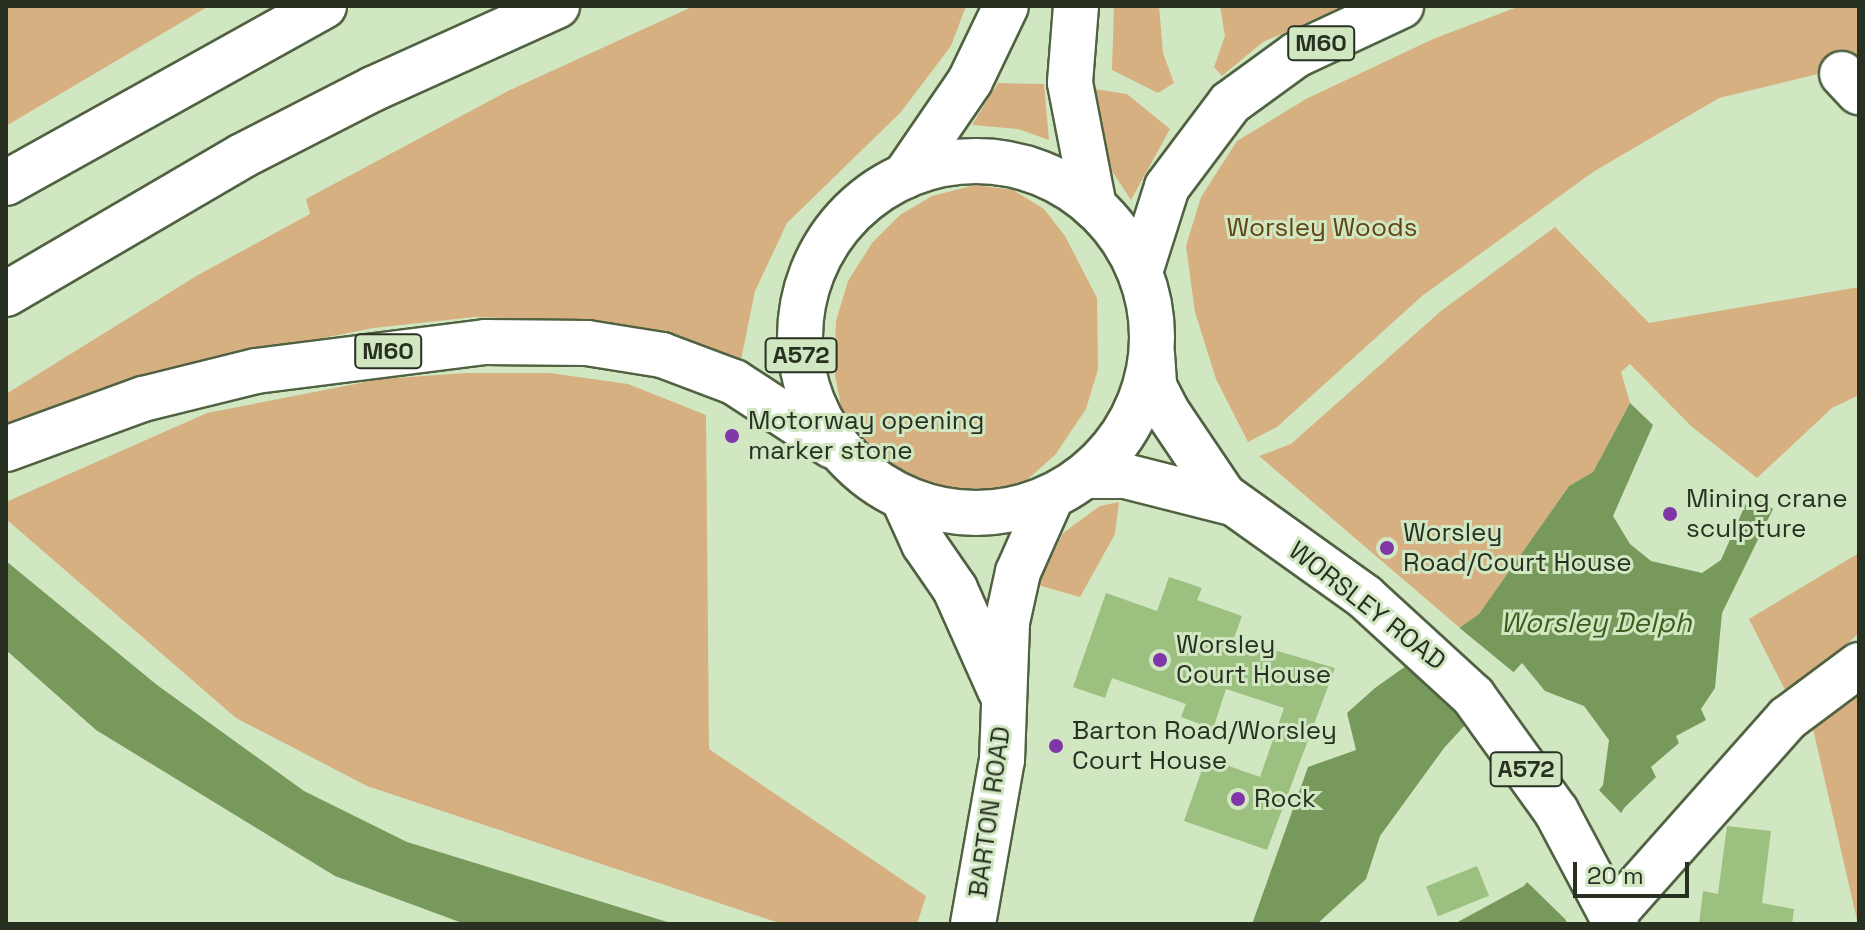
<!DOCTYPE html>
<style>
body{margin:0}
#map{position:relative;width:1865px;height:930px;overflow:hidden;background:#d1e7c2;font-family:"Space Grotesk",sans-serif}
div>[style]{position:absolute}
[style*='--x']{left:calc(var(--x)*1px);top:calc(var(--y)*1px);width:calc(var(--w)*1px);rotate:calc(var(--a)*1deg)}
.green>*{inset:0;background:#d7b081}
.water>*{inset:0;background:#77995b}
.pier>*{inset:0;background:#d1e7c2}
.building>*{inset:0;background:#9cc07f;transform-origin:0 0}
.roads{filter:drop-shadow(2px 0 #506242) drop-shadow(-2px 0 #506242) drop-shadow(0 2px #506242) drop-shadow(0 -2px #506242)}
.minor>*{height:44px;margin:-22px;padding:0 22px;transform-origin:22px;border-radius:22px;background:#fff}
.major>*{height:44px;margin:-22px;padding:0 22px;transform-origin:22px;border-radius:22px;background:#fff}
.highway>*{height:44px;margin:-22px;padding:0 22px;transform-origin:22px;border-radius:22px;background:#fff}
.highway>.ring{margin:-22px;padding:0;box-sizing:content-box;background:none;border:44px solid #fff;border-radius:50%}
.dots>*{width:22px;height:22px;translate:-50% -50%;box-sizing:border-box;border:4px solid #d1e7c2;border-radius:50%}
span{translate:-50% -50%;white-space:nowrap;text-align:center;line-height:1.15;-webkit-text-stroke:6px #d1e7c2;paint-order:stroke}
.shield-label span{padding:2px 6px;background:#d1e7c2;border:2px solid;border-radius:6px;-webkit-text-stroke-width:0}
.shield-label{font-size:24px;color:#283022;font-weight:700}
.park-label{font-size:26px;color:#634213}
.poi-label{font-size:26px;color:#283022}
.left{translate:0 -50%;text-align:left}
.street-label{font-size:26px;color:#283022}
.water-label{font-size:28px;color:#3c5d1b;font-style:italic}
.frame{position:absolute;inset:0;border:8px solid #283022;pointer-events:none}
.scale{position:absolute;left:1573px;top:862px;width:116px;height:36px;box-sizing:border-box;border:4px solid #283022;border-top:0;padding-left:10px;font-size:24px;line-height:28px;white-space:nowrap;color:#283022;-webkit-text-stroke:6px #d1e7c2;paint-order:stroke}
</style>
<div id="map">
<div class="green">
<i style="clip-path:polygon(6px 6px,209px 6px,6px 126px)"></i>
<i style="clip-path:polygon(694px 6px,966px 6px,951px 46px,901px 112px,787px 223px,755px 291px,740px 365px,670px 337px,580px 321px,475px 317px,373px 328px,263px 350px,6px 430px,6px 394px,198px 275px,310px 214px,306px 199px,508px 91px)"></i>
<i style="clip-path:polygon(1114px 6px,1159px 6px,1163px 53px,1174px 83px,1158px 93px,1112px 70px)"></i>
<i style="clip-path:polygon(1220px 6px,1344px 6px,1263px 42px,1222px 76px,1214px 67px,1225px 36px)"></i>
<i style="clip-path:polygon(1520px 6px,1859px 6px,1859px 64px,1719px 98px,1593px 172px,1422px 296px,1277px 427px,1248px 442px,1216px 379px,1195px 312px,1186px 246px,1201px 197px,1237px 141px,1306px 99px,1433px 39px)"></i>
<i style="clip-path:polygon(998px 83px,1044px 84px,1049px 140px,1018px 129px,972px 125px)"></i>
<i style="clip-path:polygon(1089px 88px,1127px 94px,1170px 129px,1131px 200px,1106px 162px)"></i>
<i style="clip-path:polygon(975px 185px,1013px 190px,1044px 209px,1065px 236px,1097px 298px,1098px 369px,1086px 409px,1055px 455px,1020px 486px,980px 501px,938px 499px,900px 486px,861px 450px,843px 417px,834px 370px,836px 321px,848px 281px,872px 243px,900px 215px,932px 196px)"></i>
<i style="clip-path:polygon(1555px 227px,1649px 323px,1859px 287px,1859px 395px,1832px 408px,1757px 478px,1691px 426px,1630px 364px,1621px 372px,1630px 403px,1593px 472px,1569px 486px,1479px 614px,1460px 628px,1259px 456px,1291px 444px,1441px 311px)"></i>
<i style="clip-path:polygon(466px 373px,550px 373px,628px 384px,706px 415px,709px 749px,926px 896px,917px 924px,782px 924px,367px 786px,236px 718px,6px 519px,6px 502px,207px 413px,381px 379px)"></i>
<i style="clip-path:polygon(1119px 502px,1115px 534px,1080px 597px,1038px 585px,1063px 533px,1100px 506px)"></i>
<i style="clip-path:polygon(1859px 553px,1859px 633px,1788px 696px,1749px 619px)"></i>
<i style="clip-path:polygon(1859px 672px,1859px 924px,1858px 924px,1810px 716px)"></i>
</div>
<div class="water">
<i style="clip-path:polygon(1630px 403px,1653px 425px,1613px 516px,1630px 544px,1651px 561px,1702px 573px,1721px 560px,1750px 494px,1773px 509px,1722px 613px,1715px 688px,1701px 709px,1706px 720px,1676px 736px,1679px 743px,1651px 767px,1656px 777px,1624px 808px,1565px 919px,1568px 924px,1454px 924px,1524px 886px,1603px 785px,1609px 740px,1584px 706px,1545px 691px,1522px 663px,1444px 748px,1380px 836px,1366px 879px,1317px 924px,1252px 924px,1308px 767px,1356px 750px,1347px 713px,1375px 688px,1479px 614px,1569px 486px,1593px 472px)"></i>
<i style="clip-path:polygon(6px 561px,157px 685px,304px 791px,407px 842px,674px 924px,465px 924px,335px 876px,96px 730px,6px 650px)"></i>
</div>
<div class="pier">
<i style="clip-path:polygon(1456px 625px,1517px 675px,1473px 723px,1412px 657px)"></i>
<i style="clip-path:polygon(1596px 787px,1624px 816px,1565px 919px,1524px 879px)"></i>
</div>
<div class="building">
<i style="clip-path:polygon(1169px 577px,1202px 588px,1197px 600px,1242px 616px,1234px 638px,1335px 668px,1267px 850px,1184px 821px,1206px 758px,1260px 777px,1284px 708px,1226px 689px,1213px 729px,1181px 717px,1186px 704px,1112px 678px,1105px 698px,1073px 687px,1106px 593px,1157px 611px)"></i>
<i style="clip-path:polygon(1727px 826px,1771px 831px,1762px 903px,1794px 909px,1792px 924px,1699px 924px,1703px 891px,1718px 894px)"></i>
<i style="left:1477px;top:866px;width:32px;height:55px;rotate:68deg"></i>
</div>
<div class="roads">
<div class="minor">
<i style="--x:1842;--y:74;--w:25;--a:47"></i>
<i style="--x:1612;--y:916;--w:265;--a:-48.4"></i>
<i style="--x:1788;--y:718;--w:89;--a:-36.7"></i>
</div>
<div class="major">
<i style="--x:1152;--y:354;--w:32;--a:86"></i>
<i style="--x:1154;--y:386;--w:27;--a:63"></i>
<i style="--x:1166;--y:410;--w:104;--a:56"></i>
<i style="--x:1224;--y:496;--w:173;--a:35.6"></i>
<i style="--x:1365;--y:597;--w:147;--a:42.5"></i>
<i style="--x:1473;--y:696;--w:142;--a:54.2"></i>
<i style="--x:1556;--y:811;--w:128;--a:62"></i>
<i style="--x:1086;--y:476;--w:39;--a:0"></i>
<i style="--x:1125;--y:476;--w:110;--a:14.2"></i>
<i style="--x:903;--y:498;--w:51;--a:65.5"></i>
<i style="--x:924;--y:544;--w:55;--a:55.4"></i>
<i style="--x:955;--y:589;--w:111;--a:66"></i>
<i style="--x:973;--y:924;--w:167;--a:-80"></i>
<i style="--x:1002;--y:760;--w:138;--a:-87.9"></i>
<i style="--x:1007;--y:622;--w:51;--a:-77.6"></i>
<i style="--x:1018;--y:572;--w:81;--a:-66"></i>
</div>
<div class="highway">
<i style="--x:1076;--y:6;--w:77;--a:94.5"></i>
<i style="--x:1070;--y:83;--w:126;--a:79"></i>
<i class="ring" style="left:800px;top:161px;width:308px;height:308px"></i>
<i style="--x:905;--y:176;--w:115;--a:-55.6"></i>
<i style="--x:970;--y:81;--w:83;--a:-64.4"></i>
<i style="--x:6;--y:183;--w:364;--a:-29.1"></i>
<i style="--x:1140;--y:272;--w:89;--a:-72.4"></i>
<i style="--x:1167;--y:187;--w:105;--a:-53.1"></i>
<i style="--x:1230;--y:103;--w:82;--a:-36"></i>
<i style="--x:1296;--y:55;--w:116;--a:-25"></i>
<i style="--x:6;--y:294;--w:273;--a:-30.3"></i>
<i style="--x:242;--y:156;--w:147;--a:-27.1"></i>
<i style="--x:373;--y:89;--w:202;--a:-24.3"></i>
<i style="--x:6;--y:449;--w:146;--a:-20.1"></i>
<i style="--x:143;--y:399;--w:116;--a:-13.9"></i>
<i style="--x:256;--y:371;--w:231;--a:-7.2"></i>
<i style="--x:485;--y:342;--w:102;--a:0.6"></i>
<i style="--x:587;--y:343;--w:76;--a:9.1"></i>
<i style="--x:662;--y:355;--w:77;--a:20.6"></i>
<i style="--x:734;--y:382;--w:117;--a:33.1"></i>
</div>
</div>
<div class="dots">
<i style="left:732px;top:436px;background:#8136a8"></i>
<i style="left:1670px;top:514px;background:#8136a8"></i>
<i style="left:1387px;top:548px;background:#8136a8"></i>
<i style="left:1160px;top:660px;background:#8136a8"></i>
<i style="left:1056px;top:746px;background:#8136a8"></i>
<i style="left:1238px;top:799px;background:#8136a8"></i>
</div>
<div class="shield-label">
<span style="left:1321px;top:43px">M60</span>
<span style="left:388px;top:351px">M60</span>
<span style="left:801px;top:355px">A572</span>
<span style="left:1526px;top:769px">A572</span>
</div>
<div class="park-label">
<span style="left:1322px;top:228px">Worsley Woods</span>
</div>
<div class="poi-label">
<span class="left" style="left:748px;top:436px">Motorway opening<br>marker stone</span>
<span class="left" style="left:1686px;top:514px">Mining crane<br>sculpture</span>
<span class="left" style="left:1403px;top:548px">Worsley<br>Road/Court House</span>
<span class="left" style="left:1176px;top:660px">Worsley<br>Court House</span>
<span class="left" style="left:1072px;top:746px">Barton Road/Worsley<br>Court House</span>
<span class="left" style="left:1254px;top:799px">Rock</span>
</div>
<div class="street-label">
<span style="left:1367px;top:606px;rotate:38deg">WORSLEY ROAD</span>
<span style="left:990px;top:812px;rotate:-82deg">BARTON ROAD</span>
</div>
<div class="water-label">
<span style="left:1596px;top:622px">Worsley Delph</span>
</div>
<div class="frame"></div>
<div class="scale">20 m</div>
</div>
